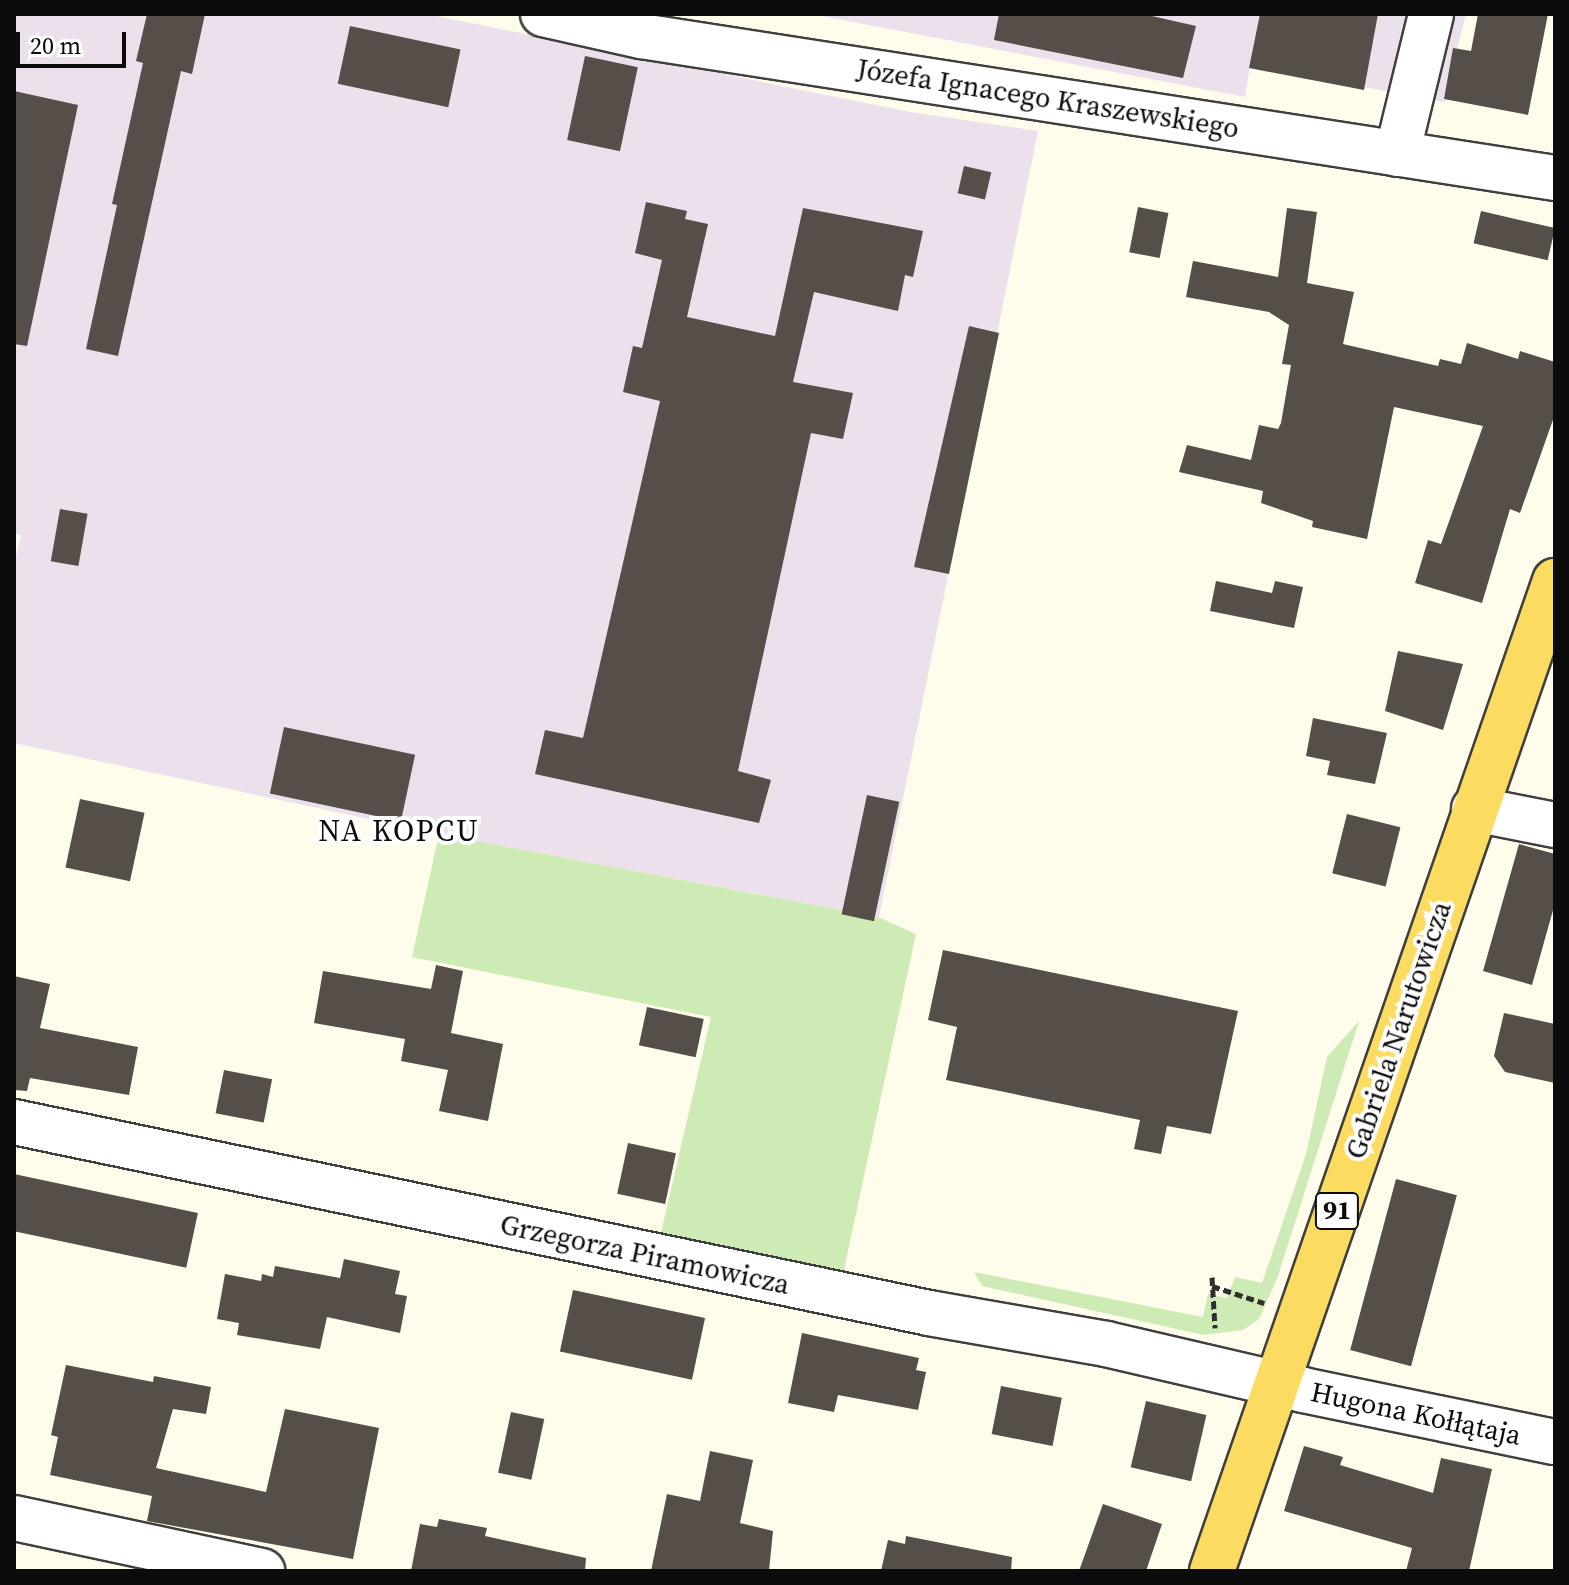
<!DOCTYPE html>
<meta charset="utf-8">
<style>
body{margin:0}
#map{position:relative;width:1569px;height:1585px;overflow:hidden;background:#fffcec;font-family:"Source Serif 4",serif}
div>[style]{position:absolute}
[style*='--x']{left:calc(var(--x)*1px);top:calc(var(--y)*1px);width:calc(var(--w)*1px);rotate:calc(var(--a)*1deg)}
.industrial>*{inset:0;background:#ebe0ec}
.green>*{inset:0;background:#ceeab5}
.building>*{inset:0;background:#554e49;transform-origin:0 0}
.path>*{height:5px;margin-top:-2.5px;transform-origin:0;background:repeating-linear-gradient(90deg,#2e2e2e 0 8px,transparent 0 12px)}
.roads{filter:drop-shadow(2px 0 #3f3f3f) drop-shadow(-2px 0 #3f3f3f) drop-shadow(0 2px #3f3f3f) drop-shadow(0 -2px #3f3f3f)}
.minor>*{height:44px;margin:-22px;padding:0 22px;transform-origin:22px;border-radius:22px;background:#fff}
.major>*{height:44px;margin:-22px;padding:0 22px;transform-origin:22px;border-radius:22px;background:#fbdb60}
span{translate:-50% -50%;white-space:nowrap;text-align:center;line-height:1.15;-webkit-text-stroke:8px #fff;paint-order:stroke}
.shield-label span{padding:2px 6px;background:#fff;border:2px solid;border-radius:6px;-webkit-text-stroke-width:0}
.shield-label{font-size:26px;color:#0c0c0c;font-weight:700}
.street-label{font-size:28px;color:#0c0c0c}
.neighbourhood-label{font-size:30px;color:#0c0c0c;letter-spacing:2px}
.frame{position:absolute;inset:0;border:16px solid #0c0c0c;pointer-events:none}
.scale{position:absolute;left:16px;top:32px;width:110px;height:36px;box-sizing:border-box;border:4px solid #0c0c0c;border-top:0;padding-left:10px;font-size:24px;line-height:28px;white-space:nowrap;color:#0c0c0c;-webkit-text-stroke:6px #fff;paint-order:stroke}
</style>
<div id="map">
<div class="industrial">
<i style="clip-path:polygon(14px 14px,426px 14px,911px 112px,1038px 131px,879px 917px,439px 834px,14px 743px,14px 566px,21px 535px,14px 533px)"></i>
<i style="clip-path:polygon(811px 14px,1466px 14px,1444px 102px,1250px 66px,1245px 97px)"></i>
</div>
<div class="green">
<i style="clip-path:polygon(439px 834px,878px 917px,916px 934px,843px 1274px,660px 1237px,711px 1017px,412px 957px)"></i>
<i style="clip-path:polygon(1359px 1021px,1277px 1279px,1259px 1319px,1243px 1330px,1204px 1335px,982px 1286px,974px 1272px,1203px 1317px,1208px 1294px,1227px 1298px,1235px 1277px,1262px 1283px,1306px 1154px,1327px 1057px)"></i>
</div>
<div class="building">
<i style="clip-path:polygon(147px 14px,205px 14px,192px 74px,181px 71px,118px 356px,86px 349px,117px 205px,112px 204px,143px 63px,136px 61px)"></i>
<i style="clip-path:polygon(999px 14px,1143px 14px,1196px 26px,1183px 78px,994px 40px)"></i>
<i style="clip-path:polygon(1260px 14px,1378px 14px,1364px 90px,1249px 68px)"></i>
<i style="clip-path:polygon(1478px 14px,1548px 14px,1528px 115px,1444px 99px,1453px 48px,1471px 51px)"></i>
<i style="left:350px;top:26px;width:113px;height:59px;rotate:12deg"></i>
<i style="left:585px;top:56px;width:54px;height:86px;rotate:12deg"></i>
<i style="clip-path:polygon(14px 91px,78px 105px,27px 346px,14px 344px)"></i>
<i style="left:964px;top:166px;width:28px;height:28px;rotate:13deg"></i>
<i style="clip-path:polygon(646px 202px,687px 211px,685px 219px,708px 224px,687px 317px,775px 336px,803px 208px,923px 231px,913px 277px,905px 275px,898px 311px,814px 292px,793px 382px,853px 393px,843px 439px,811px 433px,738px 771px,771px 780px,759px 823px,535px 774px,545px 730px,583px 738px,660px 401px,623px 392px,633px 346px,642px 348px,662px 260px,635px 253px)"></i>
<i style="left:1138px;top:207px;width:31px;height:46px;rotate:11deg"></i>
<i style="clip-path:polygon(1287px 208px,1317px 212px,1307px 283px,1354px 292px,1343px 344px,1438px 366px,1440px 359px,1461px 364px,1467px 343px,1518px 359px,1520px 351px,1555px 362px,1555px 414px,1520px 513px,1510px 509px,1482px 603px,1415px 583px,1428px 540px,1441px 544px,1483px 426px,1394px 407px,1367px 539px,1312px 527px,1313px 521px,1261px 503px,1263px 491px,1179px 472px,1187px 445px,1251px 460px,1259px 425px,1278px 429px,1281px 423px,1291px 365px,1282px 364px,1289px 325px,1269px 312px,1186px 297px,1193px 261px,1278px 277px)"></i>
<i style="left:1481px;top:211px;width:76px;height:33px;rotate:13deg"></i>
<i style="clip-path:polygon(969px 326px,999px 333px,949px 574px,914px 567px)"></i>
<i style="left:60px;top:509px;width:28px;height:53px;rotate:10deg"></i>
<i style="clip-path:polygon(1216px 581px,1272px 593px,1275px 581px,1303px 587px,1294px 628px,1210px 611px)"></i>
<i style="clip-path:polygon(1398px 651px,1463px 664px,1443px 730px,1385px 711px)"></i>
<i style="clip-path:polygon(1313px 718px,1387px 733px,1375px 784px,1327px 775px,1330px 761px,1306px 756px)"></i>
<i style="left:284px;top:727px;width:134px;height:68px;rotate:12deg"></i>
<i style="left:867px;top:795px;width:33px;height:122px;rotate:12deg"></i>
<i style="left:80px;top:799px;width:66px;height:70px;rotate:12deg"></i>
<i style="left:1347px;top:814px;width:55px;height:61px;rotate:14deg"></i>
<i style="clip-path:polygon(1519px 844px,1555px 854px,1555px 903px,1532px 985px,1483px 971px)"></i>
<i style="clip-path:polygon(943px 950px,1238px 1011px,1211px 1134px,1167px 1126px,1161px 1154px,1134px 1149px,1140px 1120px,946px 1080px,957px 1027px,928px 1020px)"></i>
<i style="clip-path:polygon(436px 965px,463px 971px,451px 1033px,503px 1044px,488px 1121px,439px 1111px,448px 1070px,401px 1061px,405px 1039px,314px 1023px,323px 971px,431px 989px)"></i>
<i style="clip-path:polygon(14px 976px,50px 984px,40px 1028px,138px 1047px,129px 1095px,30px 1078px,27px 1091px,14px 1090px)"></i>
<i style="left:647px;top:1007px;width:58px;height:39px;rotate:12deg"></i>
<i style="clip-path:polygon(1504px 1013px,1555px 1024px,1555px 1083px,1505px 1072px,1494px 1056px)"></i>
<i style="left:224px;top:1070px;width:49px;height:44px;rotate:11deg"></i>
<i style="left:628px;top:1143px;width:49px;height:52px;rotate:12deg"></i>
<i style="left:14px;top:1174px;width:188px;height:56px;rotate:12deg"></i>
<i style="left:1396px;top:1179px;width:63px;height:177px;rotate:15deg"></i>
<i style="clip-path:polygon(344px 1259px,400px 1271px,395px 1294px,407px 1296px,400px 1333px,327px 1317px,320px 1349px,237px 1335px,239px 1323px,217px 1319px,225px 1274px,261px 1281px,262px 1274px,273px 1277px,275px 1266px,340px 1278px)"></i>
<i style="left:573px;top:1290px;width:135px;height:63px;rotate:12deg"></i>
<i style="clip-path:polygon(802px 1333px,919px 1358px,916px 1370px,926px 1372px,918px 1410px,838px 1395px,834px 1412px,788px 1403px)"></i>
<i style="clip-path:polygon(66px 1365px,153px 1382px,154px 1376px,211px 1387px,206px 1414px,173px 1409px,156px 1468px,266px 1492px,285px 1409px,379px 1428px,353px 1559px,147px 1521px,152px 1496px,50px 1475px,58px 1437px,51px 1435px)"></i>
<i style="left:1001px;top:1386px;width:62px;height:49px;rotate:11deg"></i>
<i style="left:1146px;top:1401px;width:62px;height:68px;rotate:13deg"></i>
<i style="left:511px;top:1412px;width:34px;height:62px;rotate:12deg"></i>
<i style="clip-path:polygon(1304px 1446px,1343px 1457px,1340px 1465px,1433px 1493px,1441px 1458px,1492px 1469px,1469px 1571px,1406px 1571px,1412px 1548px,1284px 1511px)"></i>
<i style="clip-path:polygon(710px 1451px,753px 1460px,740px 1523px,773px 1531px,769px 1571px,651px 1571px,667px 1494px,700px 1501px)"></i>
<i style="clip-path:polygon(1103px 1504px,1162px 1524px,1146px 1571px,1079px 1571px)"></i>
<i style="clip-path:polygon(439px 1519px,487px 1528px,485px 1536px,586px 1558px,585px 1571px,411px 1571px,420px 1524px,437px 1527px)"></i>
<i style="clip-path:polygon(906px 1536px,1012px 1557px,1011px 1571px,881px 1571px,888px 1540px,905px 1544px)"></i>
</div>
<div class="path">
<i style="--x:1212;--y:1277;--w:51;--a:86.6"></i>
<i style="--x:1212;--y:1286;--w:55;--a:18.1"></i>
</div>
<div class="roads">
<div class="minor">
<i style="--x:543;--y:14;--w:100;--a:12.7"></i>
<i style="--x:641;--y:36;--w:925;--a:8.83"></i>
<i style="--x:1397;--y:154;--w:144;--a:-76.3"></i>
<i style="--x:1474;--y:809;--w:83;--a:11.2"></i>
<i style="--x:14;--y:1122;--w:935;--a:11.79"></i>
<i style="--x:929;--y:1313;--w:180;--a:9.9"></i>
<i style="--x:1106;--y:1344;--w:202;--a:13.1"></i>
<i style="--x:1303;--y:1390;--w:257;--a:11.7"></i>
<i style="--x:14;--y:1518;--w:254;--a:12.1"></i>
</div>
<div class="major">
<i style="--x:1212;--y:1571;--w:1048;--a:-70.89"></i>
</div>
</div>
<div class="shield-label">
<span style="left:1337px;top:1211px">91</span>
</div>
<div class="street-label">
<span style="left:1048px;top:98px;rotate:9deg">Józefa Ignacego Kraszewskiego</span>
<span style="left:1398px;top:1030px;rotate:-71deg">Gabriela Narutowicza</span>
<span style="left:645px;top:1254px;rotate:12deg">Grzegorza Piramowicza</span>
<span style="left:1416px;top:1413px;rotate:12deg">Hugona Kołłątaja</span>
</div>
<div class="neighbourhood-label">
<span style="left:399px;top:831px">NA KOPCU</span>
</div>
<div class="frame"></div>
<div class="scale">20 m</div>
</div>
